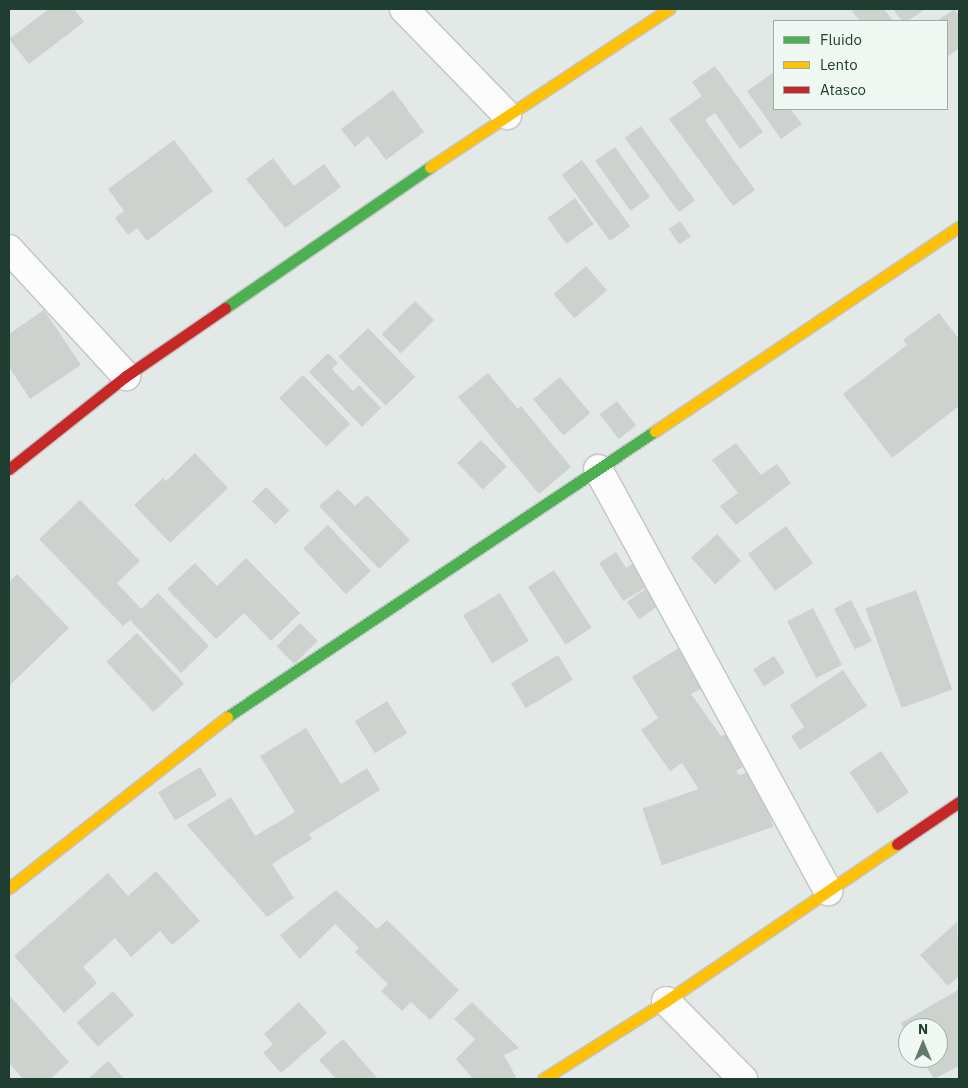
<!DOCTYPE html>
<style>
body{margin:0}
#map{position:relative;width:968px;height:1088px;overflow:hidden;background:#e3e9e6;font-family:"IBM Plex Sans",sans-serif}
div>[style]{position:absolute}
[style*='--x']{left:calc(var(--x)*1px);top:calc(var(--y)*1px);width:calc(var(--w)*1px);rotate:calc(var(--a)*1deg)}
.building>*{inset:0;background:#cdd2cf;transform-origin:0 0}
.roads{filter:drop-shadow(1px 0 #c0c6c3) drop-shadow(-1px 0 #c0c6c3) drop-shadow(0 1px #c0c6c3) drop-shadow(0 -1px #c0c6c3)}
.street>*{height:28px;margin:-14px;padding:0 14px;transform-origin:14px;border-radius:14px;background:#fbfcfb}
.fast>*{height:11px;margin:-5.5px;padding:0 5.5px;transform-origin:5.5px;border-radius:5.5px;background:#4caf50}
.slow>*{height:11px;margin:-5.5px;padding:0 5.5px;transform-origin:5.5px;border-radius:5.5px;background:#ffc107}
.jam>*{height:11px;margin:-5.5px;padding:0 5.5px;transform-origin:5.5px;border-radius:5.5px;background:#c62828}
span{translate:-50% -50%;white-space:nowrap;text-align:center;line-height:1.15;-webkit-text-stroke:4px #f0f8f3;paint-order:stroke}
.frame{position:absolute;inset:0;border:10px solid #203d31;pointer-events:none}
.legend{position:absolute;left:773px;top:20px;width:175px;height:90px;box-sizing:border-box;background:#f0f8f3;border:1px solid #9dada5;margin:0;padding:6px 9px;list-style:none;font-size:15px;color:#203d31}
.legend li{display:flex;align-items:center;gap:10px;height:25px}
.legend b{width:25px;border:1px solid #9dada5}
.north{position:absolute;left:898px;top:1018px;width:50px;height:50px;box-sizing:border-box;background:#f0f8f3;border:1px solid #9dada5;border-radius:50%;rotate:0deg;font-size:14px;font-weight:700;line-height:20px;text-align:center;color:#203d31}
.north::after{content:'';display:block;margin:auto;width:18px;height:22px;background:#647970;clip-path:polygon(50% 0,100% 100%,50% 72%,0 100%)}
</style>
<div id="map">
<div class="building">
<i style="clip-path:polygon(49px 9px,74px 9px,84px 22px,29px 64px,9px 39px)"></i>
<i style="clip-path:polygon(856px 9px,884px 9px,893px 21px,860px 21px,852px 11px)"></i>
<i style="clip-path:polygon(893px 9px,925px 9px,908px 21px,902px 21px)"></i>
<i style="clip-path:polygon(954px 9px,959px 15px,959px 48px,947px 57px,947px 21px,937px 21px)"></i>
<i style="clip-path:polygon(715px 66px,763px 132px,740px 149px,715px 113px,705px 120px,755px 190px,733px 206px,669px 119px,702px 96px,692px 82px)"></i>
<i style="clip-path:polygon(774px 72px,774px 109px,790px 109px,802px 124px,781px 139px,747px 91px)"></i>
<i style="clip-path:polygon(393px 90px,424px 132px,386px 160px,368px 136px,355px 147px,341px 129px)"></i>
<i style="left:641px;top:126px;width:92px;height:20px;rotate:54deg"></i>
<i style="clip-path:polygon(174px 140px,213px 191px,147px 241px,137px 228px,128px 235px,115px 218px,124px 211px,108px 189px)"></i>
<i style="left:615px;top:147px;width:61px;height:24px;rotate:55deg"></i>
<i style="clip-path:polygon(273px 158px,294px 186px,324px 164px,341px 187px,285px 228px,246px 179px)"></i>
<i style="left:582px;top:160px;width:82px;height:25px;rotate:54deg"></i>
<i style="left:575px;top:198px;width:32px;height:34px;rotate:54deg"></i>
<i style="left:680px;top:221px;width:19px;height:14px;rotate:55deg"></i>
<i style="left:586px;top:266px;width:32px;height:43px;rotate:49deg"></i>
<i style="left:415px;top:301px;width:27px;height:47px;rotate:45deg"></i>
<i style="clip-path:polygon(44px 310px,81px 365px,30px 399px,9px 367px,9px 334px)"></i>
<i style="clip-path:polygon(939px 313px,959px 339px,959px 406px,892px 458px,843px 394px,907px 345px,903px 340px)"></i>
<i style="left:368px;top:328px;width:68px;height:41px;rotate:46deg"></i>
<i style="clip-path:polygon(328px 353px,338px 363px,332px 369px,353px 391px,359px 385px,381px 408px,362px 427px,309px 372px)"></i>
<i style="clip-path:polygon(488px 373px,518px 409px,521px 406px,571px 467px,539px 494px,458px 397px)"></i>
<i style="left:303px;top:375px;width:68px;height:33px;rotate:46deg"></i>
<i style="left:560px;top:377px;width:47px;height:35px;rotate:50deg"></i>
<i style="left:617px;top:401px;width:31px;height:22px;rotate:52deg"></i>
<i style="left:481px;top:440px;width:37px;height:33px;rotate:46deg"></i>
<i style="clip-path:polygon(736px 443px,761px 475px,777px 464px,791px 483px,736px 525px,720px 506px,738px 493px,712px 460px)"></i>
<i style="clip-path:polygon(195px 453px,228px 488px,170px 543px,134px 505px,163px 478px,166px 481px)"></i>
<i style="left:266px;top:487px;width:33px;height:20px;rotate:45deg"></i>
<i style="clip-path:polygon(338px 489px,355px 506px,367px 495px,410px 540px,379px 569px,319px 506px)"></i>
<i style="clip-path:polygon(80px 500px,140px 561px,117px 583px,141px 609px,158px 593px,209px 646px,181px 673px,130px 620px,123px 626px,39px 539px)"></i>
<i style="left:328px;top:525px;width:63px;height:34px;rotate:47deg"></i>
<i style="left:786px;top:526px;width:46px;height:47px;rotate:54deg"></i>
<i style="left:717px;top:534px;width:36px;height:35px;rotate:48deg"></i>
<i style="clip-path:polygon(616px 552px,626px 568px,642px 558px,657px 581px,623px 601px,599px 563px)"></i>
<i style="clip-path:polygon(246px 558px,300px 613px,271px 641px,244px 613px,216px 639px,167px 589px,195px 563px,217px 586px)"></i>
<i style="left:554px;top:570px;width:69px;height:31px;rotate:57deg"></i>
<i style="clip-path:polygon(17px 574px,69px 628px,9px 686px,9px 582px)"></i>
<i style="left:654px;top:583px;width:21px;height:33px;rotate:55deg"></i>
<i style="left:916px;top:590px;width:106px;height:54px;rotate:70deg"></i>
<i style="left:500px;top:593px;width:56px;height:43px;rotate:59deg"></i>
<i style="left:851px;top:600px;width:46px;height:19px;rotate:63deg"></i>
<i style="left:813px;top:608px;width:64px;height:29px;rotate:63deg"></i>
<i style="left:300px;top:623px;width:25px;height:33px;rotate:45deg"></i>
<i style="left:137px;top:633px;width:69px;height:42px;rotate:47deg"></i>
<i style="clip-path:polygon(682px 646px,707px 686px,691px 694px,721px 736px,731px 731px,751px 762px,736px 771px,740px 777px,705px 799px,682px 763px,670px 771px,641px 730px,658px 718px,632px 677px)"></i>
<i style="left:558px;top:655px;width:29px;height:55px;rotate:59deg"></i>
<i style="left:774px;top:656px;width:20px;height:25px;rotate:57deg"></i>
<i style="clip-path:polygon(843px 670px,867px 706px,800px 750px,791px 736px,804px 727px,790px 705px)"></i>
<i style="left:387px;top:701px;width:38px;height:38px;rotate:58deg"></i>
<i style="clip-path:polygon(306px 728px,341px 784px,367px 768px,380px 790px,309px 834px,312px 839px,272px 864px,294px 898px,267px 917px,187px 825px,231px 797px,255px 836px,295px 812px,260px 756px)"></i>
<i style="left:881px;top:751px;width:50px;height:38px;rotate:56deg"></i>
<i style="left:200px;top:767px;width:33px;height:49px;rotate:59deg"></i>
<i style="left:754px;top:770px;width:60px;height:118px;rotate:71deg"></i>
<i style="clip-path:polygon(156px 871px,200px 921px,172px 945px,160px 931px,131px 957px,115px 938px,83px 967px,97px 983px,64px 1013px,14px 956px,108px 873px,128px 896px)"></i>
<i style="clip-path:polygon(336px 890px,377px 929px,387px 920px,459px 990px,430px 1020px,411px 1002px,402px 1011px,381px 991px,388px 984px,355px 952px,359px 948px,335px 924px,300px 959px,280px 935px)"></i>
<i style="clip-path:polygon(957px 922px,959px 976px,948px 986px,920px 955px)"></i>
<i style="clip-path:polygon(958px 990px,959px 1066px,934px 1079px,921px 1058px,938px 1058px,938px 1028px,908px 1028px,908px 1036px,901px 1023px)"></i>
<i style="left:113px;top:991px;width:32px;height:48px;rotate:49deg"></i>
<i style="clip-path:polygon(9px 995px,69px 1062px,50px 1079px,23px 1079px,9px 1063px)"></i>
<i style="clip-path:polygon(299px 1002px,327px 1033px,281px 1073px,263px 1053px,273px 1044px,264px 1034px)"></i>
<i style="clip-path:polygon(472px 1002px,519px 1048px,504px 1055px,517px 1079px,473px 1079px,456px 1059px,475px 1039px,454px 1019px)"></i>
<i style="clip-path:polygon(343px 1039px,378px 1079px,336px 1079px,319px 1060px)"></i>
<i style="clip-path:polygon(108px 1061px,124px 1079px,88px 1079px)"></i>
</div>
<div class="roads">
<div class="street">
<i style="--x:404;--y:9;--w:148;--a:45.8"></i>
<i style="--x:9;--y:249;--w:173;--a:47.3"></i>
<i style="--x:598;--y:469;--w:481;--a:61.4"></i>
<i style="--x:666;--y:1001;--w:110;--a:45.4"></i>
</div>
<div class="fast">
<i style="--x:225;--y:308;--w:249;--a:-34.5"></i>
<i style="--x:227;--y:717;--w:515;--a:-33.75"></i>
</div>
<div class="slow">
<i style="--x:430;--y:167;--w:287;--a:-33.5"></i>
<i style="--x:655;--y:431;--w:366;--a:-33.9"></i>
<i style="--x:9;--y:888;--w:277;--a:-38.1"></i>
<i style="--x:543;--y:1079;--w:146;--a:-32.4"></i>
<i style="--x:666;--y:1001;--w:279;--a:-34.2"></i>
</div>
<div class="jam">
<i style="--x:9;--y:469;--w:149;--a:-38.5"></i>
<i style="--x:126;--y:376;--w:120;--a:-34.5"></i>
<i style="--x:897;--y:844;--w:75;--a:-34.1"></i>
</div>
</div>
<div class="frame"></div>
<ul class="legend">
<li><b style="height:6px;background:#4caf50"></b>Fluido</li>
<li><b style="height:6px;background:#ffc107"></b>Lento</li>
<li><b style="height:6px;background:#c62828"></b>Atasco</li>
</ul>
<div class="north">N</div>
</div>
